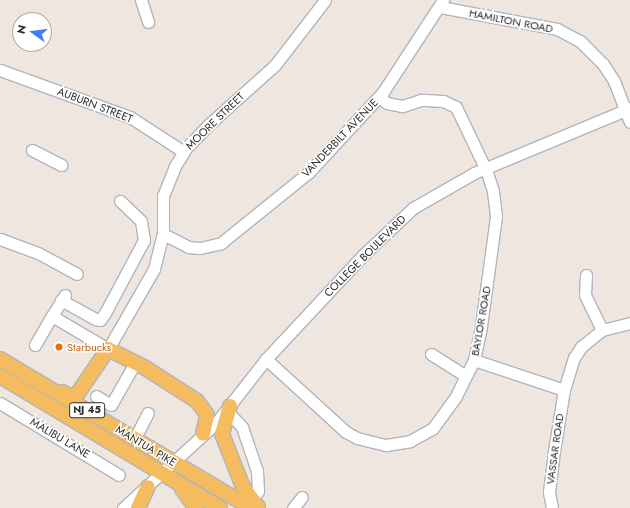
<!DOCTYPE html>
<style>
body{margin:0}
#map{position:relative;width:630px;height:508px;overflow:hidden;background:#efe6e0;font-family:Jost,sans-serif}
div>[style]{position:absolute}
[style*='--x']{left:calc(var(--x)*1px);top:calc(var(--y)*1px);width:calc(var(--w)*1px);rotate:calc(var(--a)*1deg)}
.roads{filter:drop-shadow(1px 0 #b0b5bd) drop-shadow(-1px 0 #b0b5bd) drop-shadow(0 1px #b0b5bd) drop-shadow(0 -1px #b0b5bd)}
.minor>*{height:11px;margin:-5.5px;padding:0 5.5px;transform-origin:5.5px;border-radius:5.5px;background:#fff}
.major>*{height:14px;margin:-7px;padding:0 7px;transform-origin:7px;border-radius:7px;background:#f5bc5f}
.dots>*{width:11px;height:11px;translate:-50% -50%;box-sizing:border-box;border:2px solid #fff;border-radius:50%}
span{translate:-50% -50%;white-space:nowrap;text-align:center;line-height:1.15;-webkit-text-stroke:3px #fff;paint-order:stroke}
.shield-label span{padding:1px 3px;background:#fff;border:1px solid;border-radius:3px;-webkit-text-stroke-width:0}
.shield-label{font-size:10px;color:#2d2d2d;font-weight:700}
.street-label{font-size:11px;color:#2d2d2d}
.food-label{font-size:11px;color:#c56008}
.left{translate:0 -50%;text-align:left}
.north{position:absolute;left:12px;top:12px;width:40px;height:40px;box-sizing:border-box;background:#fff;border:1px solid #ababab;border-radius:50%;rotate:284deg;font-size:11px;font-weight:700;line-height:16px;text-align:center;color:#2d2d2d}
.north::after{content:'';display:block;margin:auto;width:14px;height:18px;background:#3d7eff;clip-path:polygon(50% 0,100% 100%,50% 72%,0 100%)}
</style>
<div id="map">
<div class="roads">
<div class="minor">
<i style="--x:141;--y:0;--w:23;--a:72"></i>
<i style="--x:440;--y:7;--w:119;--a:10.6"></i>
<i style="--x:557;--y:29;--w:26;--a:28"></i>
<i style="--x:580;--y:41;--w:33;--a:45"></i>
<i style="--x:603;--y:64;--w:20;--a:57"></i>
<i style="--x:614;--y:81;--w:44;--a:68.7"></i>
<i style="--x:0;--y:70;--w:138;--a:19.9"></i>
<i style="--x:130;--y:117;--w:64;--a:32.9"></i>
<i style="--x:32;--y:150;--w:33;--a:27"></i>
<i style="--x:163;--y:234;--w:28;--a:27"></i>
<i style="--x:188;--y:247;--w:12;--a:5"></i>
<i style="--x:200;--y:248;--w:22;--a:-13"></i>
<i style="--x:221;--y:243;--w:113;--a:-38.9"></i>
<i style="--x:309;--y:172;--w:109;--a:-47.2"></i>
<i style="--x:383;--y:92;--w:110;--a:-56.9"></i>
<i style="--x:0;--y:239;--w:40;--a:20.2"></i>
<i style="--x:38;--y:253;--w:44;--a:28.3"></i>
<i style="--x:586;--y:275;--w:20;--a:93"></i>
<i style="--x:585;--y:295;--w:39;--a:64"></i>
<i style="--x:65;--y:295;--w:25;--a:122"></i>
<i style="--x:52;--y:316;--w:65;--a:30.5"></i>
<i style="--x:108;--y:349;--w:92;--a:-60.1"></i>
<i style="--x:154;--y:269;--w:36;--a:-76"></i>
<i style="--x:163;--y:234;--w:38;--a:-90"></i>
<i style="--x:163;--y:196;--w:32;--a:-68"></i>
<i style="--x:175;--y:166;--w:22;--a:-58"></i>
<i style="--x:187;--y:147;--w:29;--a:-46"></i>
<i style="--x:207;--y:126;--w:91;--a:-41.9"></i>
<i style="--x:275;--y:65;--w:82;--a:-52.4"></i>
<i style="--x:61;--y:300;--w:39;--a:29"></i>
<i style="--x:95;--y:319;--w:5;--a:11"></i>
<i style="--x:100;--y:320;--w:9;--a:-54"></i>
<i style="--x:105;--y:313;--w:83;--a:-61.9"></i>
<i style="--x:144;--y:240;--w:19;--a:-99"></i>
<i style="--x:141;--y:221;--w:29;--a:-136"></i>
<i style="--x:35;--y:345;--w:34;--a:-60"></i>
<i style="--x:431;--y:354;--w:41;--a:32.2"></i>
<i style="--x:266;--y:359;--w:108;--a:42.4"></i>
<i style="--x:346;--y:432;--w:13;--a:29"></i>
<i style="--x:357;--y:438;--w:30;--a:14"></i>
<i style="--x:386;--y:445;--w:24;--a:-9"></i>
<i style="--x:410;--y:441;--w:26;--a:-29"></i>
<i style="--x:433;--y:428;--w:39;--a:-54"></i>
<i style="--x:456;--y:396;--w:40;--a:-63.4"></i>
<i style="--x:474;--y:360;--w:35;--a:-78"></i>
<i style="--x:481;--y:326;--w:111;--a:-82.2"></i>
<i style="--x:496;--y:216;--w:25;--a:-97"></i>
<i style="--x:493;--y:191;--w:22;--a:-108"></i>
<i style="--x:486;--y:170;--w:70;--a:-115.5"></i>
<i style="--x:456;--y:107;--w:14;--a:-155"></i>
<i style="--x:443;--y:101;--w:22;--a:-177"></i>
<i style="--x:421;--y:100;--w:20;--a:162"></i>
<i style="--x:402;--y:106;--w:15;--a:-169"></i>
<i style="--x:387;--y:103;--w:10;--a:-143"></i>
<i style="--x:474;--y:360;--w:95;--a:18.4"></i>
<i style="--x:96;--y:396;--w:17;--a:31"></i>
<i style="--x:111;--y:405;--w:48;--a:-60.3"></i>
<i style="--x:0;--y:403;--w:139;--a:31.2"></i>
<i style="--x:228;--y:412;--w:21;--a:47"></i>
<i style="--x:242;--y:427;--w:46;--a:71.2"></i>
<i style="--x:257;--y:471;--w:20;--a:87"></i>
<i style="--x:258;--y:491;--w:11;--a:128"></i>
<i style="--x:135;--y:438;--w:28;--a:-63"></i>
<i style="--x:123;--y:508;--w:126;--a:-42.4"></i>
<i style="--x:216;--y:423;--w:81;--a:-52"></i>
<i style="--x:266;--y:359;--w:142;--a:-47"></i>
<i style="--x:363;--y:255;--w:69;--a:-43.2"></i>
<i style="--x:413;--y:208;--w:70;--a:-29.8"></i>
<i style="--x:474;--y:173;--w:169;--a:-22.6"></i>
<i style="--x:293;--y:508;--w:14;--a:-51"></i>
<i style="--x:552;--y:508;--w:16;--a:-101"></i>
<i style="--x:549;--y:492;--w:35;--a:-83"></i>
<i style="--x:553;--y:457;--w:68;--a:-80.7"></i>
<i style="--x:564;--y:390;--w:34;--a:-73"></i>
<i style="--x:574;--y:358;--w:13;--a:-58"></i>
<i style="--x:581;--y:347;--w:27;--a:-39"></i>
<i style="--x:602;--y:330;--w:29;--a:-14"></i>
</div>
<div class="major">
<i style="--x:0;--y:359;--w:292;--a:30.7"></i>
<i style="--x:0;--y:376;--w:257;--a:31"></i>
<i style="--x:62;--y:392;--w:11;--a:27"></i>
<i style="--x:72;--y:397;--w:7;--a:-34"></i>
<i style="--x:78;--y:393;--w:53;--a:-55.7"></i>
<i style="--x:108;--y:349;--w:40;--a:26.6"></i>
<i style="--x:144;--y:367;--w:63;--a:32.7"></i>
<i style="--x:197;--y:401;--w:17;--a:54"></i>
<i style="--x:207;--y:415;--w:19;--a:102"></i>
<i style="--x:230;--y:406;--w:29;--a:106"></i>
<i style="--x:222;--y:434;--w:57;--a:68.4"></i>
<i style="--x:243;--y:487;--w:25;--a:53"></i>
<i style="--x:182;--y:489;--w:24;--a:54"></i>
<i style="--x:138;--y:508;--w:23;--a:-65"></i>
</div>
</div>
<div class="dots">
<i style="left:59px;top:347px;background:#e8710a"></i>
</div>
<div class="shield-label">
<span style="left:87px;top:410px">NJ 45</span>
</div>
<div class="street-label">
<span style="left:511px;top:21px;rotate:11deg">HAMILTON ROAD</span>
<span style="left:95px;top:105px;rotate:21deg">AUBURN STREET</span>
<span style="left:215px;top:121px;rotate:-44deg">MOORE STREET</span>
<span style="left:340px;top:138px;rotate:-46deg">VANDERBILT AVENUE</span>
<span style="left:365px;top:256px;rotate:-45deg">COLLEGE BOULEVARD</span>
<span style="left:481px;top:321px;rotate:-80deg">BAYLOR ROAD</span>
<span style="left:60px;top:438px;rotate:31deg">MALIBU LANE</span>
<span style="left:146px;top:446px;rotate:31deg">MANTUA PIKE</span>
<span style="left:555px;top:449px;rotate:-82deg">VASSAR ROAD</span>
</div>
<div class="food-label">
<span class="left" style="left:67px;top:347px">Starbucks</span>
</div>
<div class="north">N</div>
</div>
